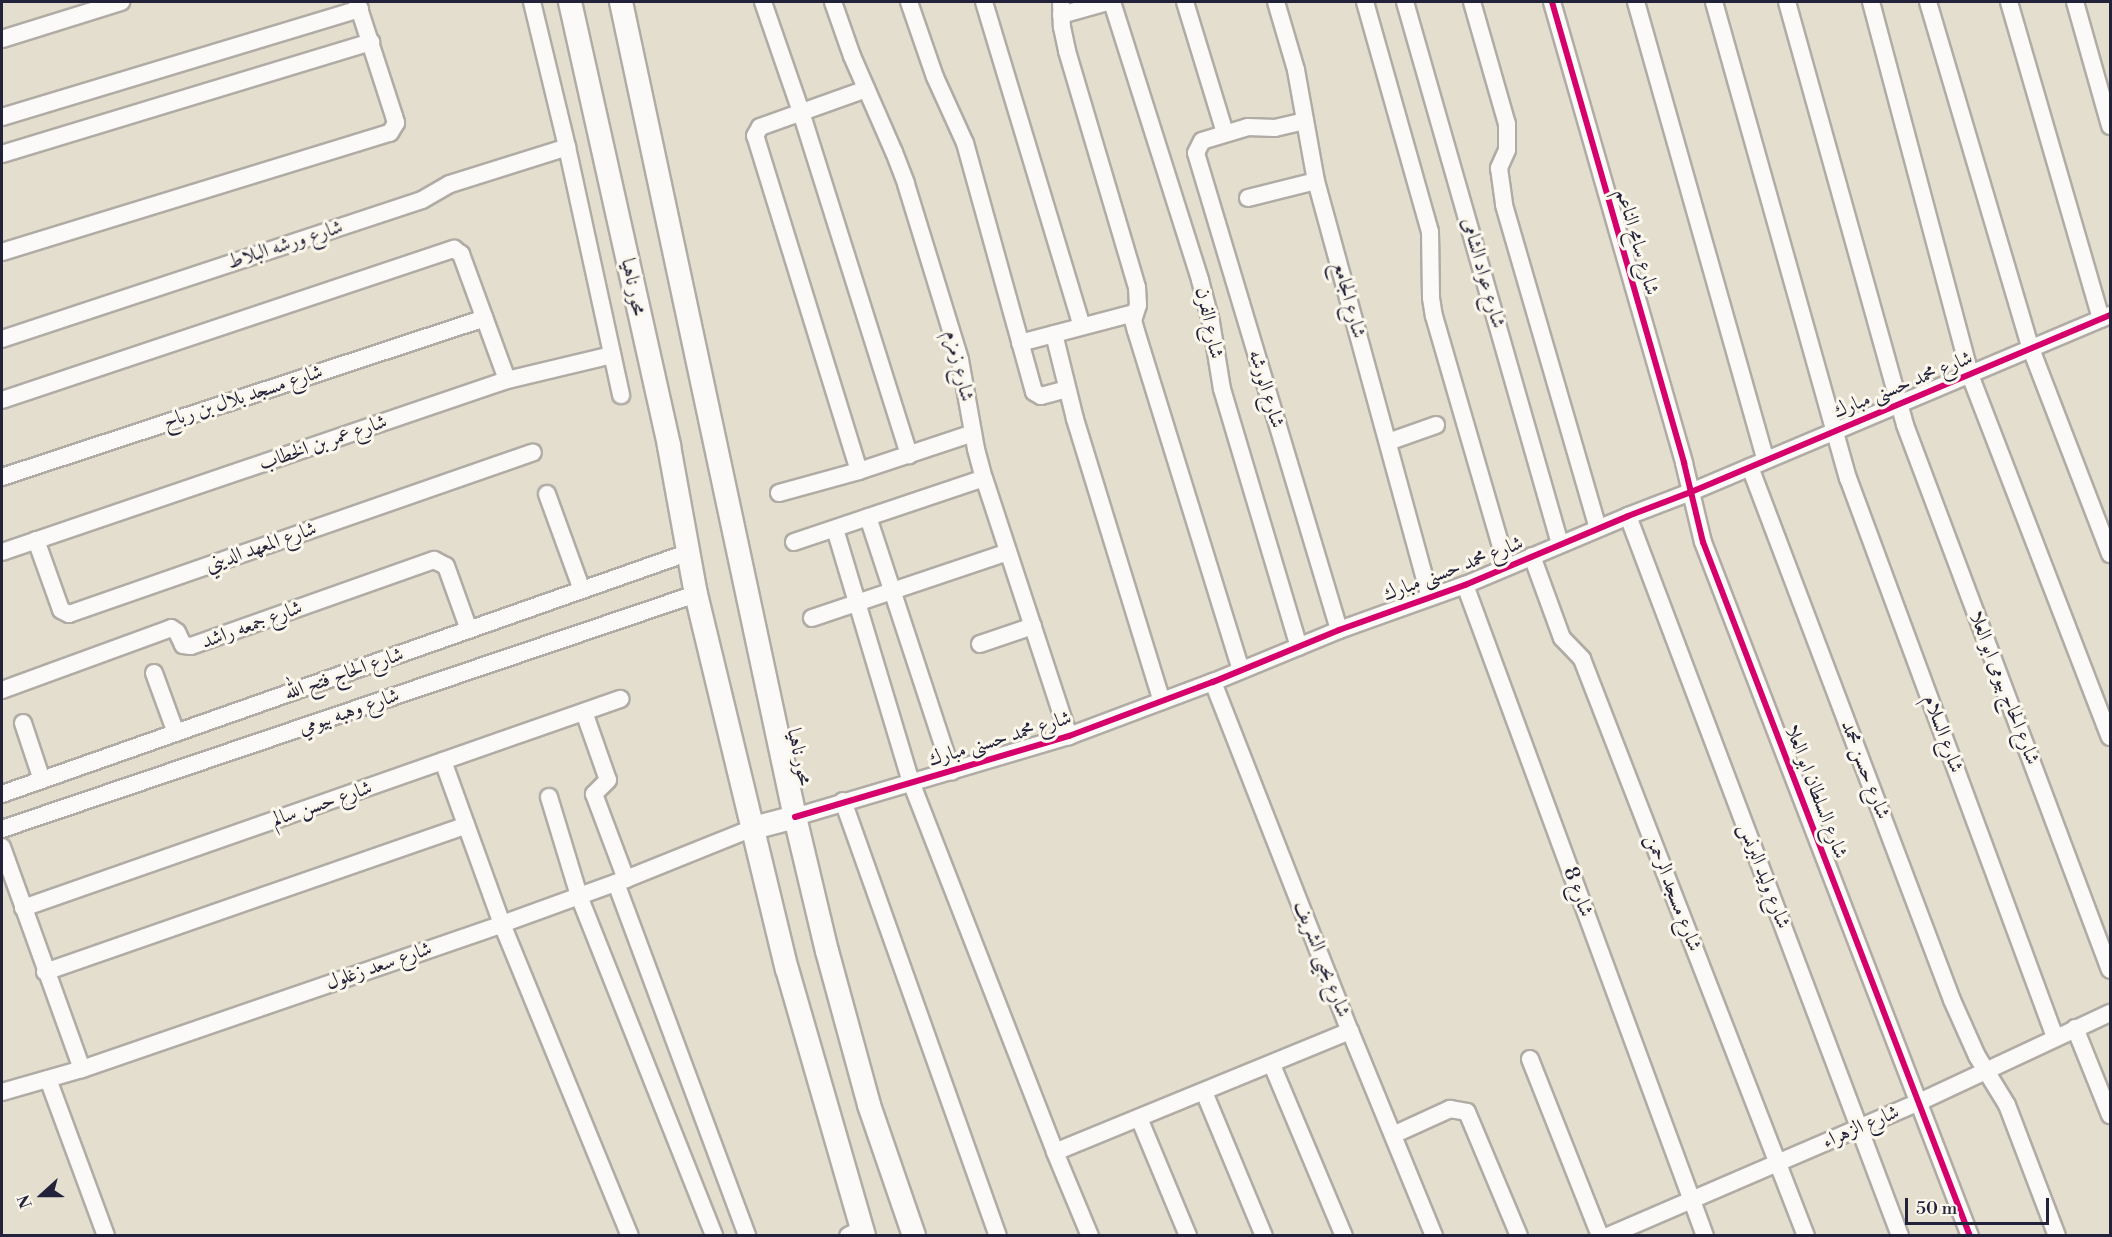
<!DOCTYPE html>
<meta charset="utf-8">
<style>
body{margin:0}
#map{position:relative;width:2112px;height:1237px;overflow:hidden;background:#e4dece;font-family:"Libre Bodoni",Amiri,serif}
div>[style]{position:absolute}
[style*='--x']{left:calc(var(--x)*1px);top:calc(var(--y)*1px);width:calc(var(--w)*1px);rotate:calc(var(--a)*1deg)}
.roads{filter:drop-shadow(2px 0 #b0aca5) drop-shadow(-2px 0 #b0aca5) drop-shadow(0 2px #b0aca5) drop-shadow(0 -2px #b0aca5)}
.minor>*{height:16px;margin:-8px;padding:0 8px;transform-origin:8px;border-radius:8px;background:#fbfaf8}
.secondary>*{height:22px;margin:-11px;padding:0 11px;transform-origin:11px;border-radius:11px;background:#fbfaf8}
.cycleway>*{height:6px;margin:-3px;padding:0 3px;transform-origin:3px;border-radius:3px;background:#d6006c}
span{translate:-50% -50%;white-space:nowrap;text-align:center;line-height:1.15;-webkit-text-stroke:6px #fbf7ec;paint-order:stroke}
.street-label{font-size:20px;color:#22223b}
.frame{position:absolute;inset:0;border:3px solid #22223b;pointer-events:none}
.north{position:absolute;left:12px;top:1165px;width:60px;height:60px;-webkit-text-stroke:4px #fbf7ec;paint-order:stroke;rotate:249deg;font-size:16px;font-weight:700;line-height:24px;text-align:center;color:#22223b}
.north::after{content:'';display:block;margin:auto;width:21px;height:27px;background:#22223b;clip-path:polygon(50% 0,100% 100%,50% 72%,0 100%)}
.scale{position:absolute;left:1905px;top:1198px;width:144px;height:27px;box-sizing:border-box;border:3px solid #22223b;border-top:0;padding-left:8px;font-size:18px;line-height:21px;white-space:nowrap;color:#22223b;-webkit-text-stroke:4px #fbf7ec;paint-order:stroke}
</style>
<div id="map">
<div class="roads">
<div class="minor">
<i style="--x:532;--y:2;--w:149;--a:76.4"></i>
<i style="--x:567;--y:147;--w:254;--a:77.7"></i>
<i style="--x:763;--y:2;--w:116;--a:70.9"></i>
<i style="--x:801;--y:112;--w:360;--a:72.5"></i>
<i style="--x:833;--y:2;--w:57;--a:70.6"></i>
<i style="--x:852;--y:56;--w:105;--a:66.4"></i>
<i style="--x:894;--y:152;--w:34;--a:69"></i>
<i style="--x:906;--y:184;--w:184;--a:72.9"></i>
<i style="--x:960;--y:360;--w:90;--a:79.8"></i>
<i style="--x:976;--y:449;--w:30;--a:75"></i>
<i style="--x:984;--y:478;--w:272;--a:71.8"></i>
<i style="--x:909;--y:2;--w:79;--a:70.9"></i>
<i style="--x:935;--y:77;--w:72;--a:65.6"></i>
<i style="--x:965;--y:143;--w:258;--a:74.5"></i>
<i style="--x:1034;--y:392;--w:8;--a:30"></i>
<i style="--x:1041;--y:396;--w:27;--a:-15"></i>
<i style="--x:984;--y:2;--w:338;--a:73.2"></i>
<i style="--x:1061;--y:2;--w:25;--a:88"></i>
<i style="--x:1062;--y:27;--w:25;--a:78"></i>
<i style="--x:1067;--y:51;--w:246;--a:73.5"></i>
<i style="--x:1137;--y:287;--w:18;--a:87"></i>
<i style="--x:1138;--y:305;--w:16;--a:108"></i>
<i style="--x:1133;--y:320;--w:11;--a:75"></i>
<i style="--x:1136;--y:331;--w:355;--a:72.8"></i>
<i style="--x:1112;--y:2;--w:292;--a:72.4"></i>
<i style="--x:1200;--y:280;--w:43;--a:75.3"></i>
<i style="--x:1211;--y:322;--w:68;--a:80.7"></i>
<i style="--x:1222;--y:389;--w:269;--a:73.4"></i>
<i style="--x:1185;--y:2;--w:137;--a:73"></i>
<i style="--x:1276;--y:2;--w:71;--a:73.6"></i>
<i style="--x:1296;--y:70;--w:113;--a:79.8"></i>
<i style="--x:1316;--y:181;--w:431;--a:74.7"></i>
<i style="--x:1365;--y:2;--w:239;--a:74.2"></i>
<i style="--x:1430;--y:232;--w:66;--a:89.1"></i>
<i style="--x:1431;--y:298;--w:18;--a:81"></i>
<i style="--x:1434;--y:316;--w:261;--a:73.8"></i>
<i style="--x:1405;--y:2;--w:564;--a:74.04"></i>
<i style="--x:1472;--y:2;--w:127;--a:74"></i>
<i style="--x:1507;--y:124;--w:26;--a:90"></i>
<i style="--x:1507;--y:150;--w:20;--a:114"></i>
<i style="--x:1499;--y:168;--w:37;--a:82"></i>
<i style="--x:1504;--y:205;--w:336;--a:73.8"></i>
<i style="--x:1552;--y:2;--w:480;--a:74"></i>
<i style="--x:1684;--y:463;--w:81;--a:76.5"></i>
<i style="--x:1703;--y:542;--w:744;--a:68.96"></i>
<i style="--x:1636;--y:2;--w:476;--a:74.2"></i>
<i style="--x:1714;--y:2;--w:495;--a:74.3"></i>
<i style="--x:1848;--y:478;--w:596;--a:69.68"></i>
<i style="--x:1787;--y:2;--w:439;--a:74.4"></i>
<i style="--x:1905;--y:425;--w:582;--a:69.39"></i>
<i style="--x:1871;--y:2;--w:386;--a:75.1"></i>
<i style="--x:1970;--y:375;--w:388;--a:68.9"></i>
<i style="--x:1928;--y:2;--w:362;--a:73.5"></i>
<i style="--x:2031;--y:349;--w:220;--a:68.9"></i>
<i style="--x:2009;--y:2;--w:330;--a:73.8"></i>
<i style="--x:2075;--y:2;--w:129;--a:74.2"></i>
<i style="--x:1061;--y:15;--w:48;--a:-15.8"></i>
<i style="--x:2;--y:39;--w:125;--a:-17.3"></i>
<i style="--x:2;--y:117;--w:374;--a:-16.8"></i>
<i style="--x:1305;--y:121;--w:31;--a:167"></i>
<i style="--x:1275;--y:128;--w:27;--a:-178"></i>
<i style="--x:1248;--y:127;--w:48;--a:163.1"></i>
<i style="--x:1202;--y:141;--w:13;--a:117"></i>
<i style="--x:1196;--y:153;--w:498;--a:73.3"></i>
<i style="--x:2;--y:154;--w:386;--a:-16.9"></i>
<i style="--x:1248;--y:198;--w:70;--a:-14"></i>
<i style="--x:2;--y:252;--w:406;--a:-17.1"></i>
<i style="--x:390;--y:133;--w:12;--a:-59"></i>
<i style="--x:396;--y:123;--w:7;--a:-106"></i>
<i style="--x:394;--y:116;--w:120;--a:-108"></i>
<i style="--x:1054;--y:334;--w:88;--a:76.1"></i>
<i style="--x:1075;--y:419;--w:295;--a:72.9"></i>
<i style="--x:2;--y:339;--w:442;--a:-18.3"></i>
<i style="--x:422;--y:200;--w:32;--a:-30"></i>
<i style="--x:450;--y:184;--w:123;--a:-17.5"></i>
<i style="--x:1020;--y:343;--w:118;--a:-14.7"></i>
<i style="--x:2;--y:400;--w:477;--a:-18.5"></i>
<i style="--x:454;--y:249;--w:9;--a:36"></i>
<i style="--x:461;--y:254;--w:134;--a:69.9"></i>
<i style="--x:1388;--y:442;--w:51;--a:-19.5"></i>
<i style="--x:1750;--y:467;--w:570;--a:69.24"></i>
<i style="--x:1952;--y:1000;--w:61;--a:65.9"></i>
<i style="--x:1977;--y:1056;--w:57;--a:58.5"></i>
<i style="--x:2007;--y:1105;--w:140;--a:69.1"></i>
<i style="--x:859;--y:471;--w:351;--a:-107.2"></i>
<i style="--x:755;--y:136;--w:10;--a:-61"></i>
<i style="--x:760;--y:127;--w:113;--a:-19.7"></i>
<i style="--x:2;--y:477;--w:508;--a:-18.22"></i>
<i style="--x:779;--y:493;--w:83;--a:-15.4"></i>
<i style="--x:859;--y:471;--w:120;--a:-18.4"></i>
<i style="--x:547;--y:494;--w:102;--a:70"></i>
<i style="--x:1628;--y:516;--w:770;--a:69.3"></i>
<i style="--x:868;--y:517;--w:268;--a:71.8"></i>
<i style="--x:835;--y:529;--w:264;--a:73.3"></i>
<i style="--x:911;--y:782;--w:397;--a:68.7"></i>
<i style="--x:1055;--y:1152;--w:91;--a:67.4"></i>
<i style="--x:36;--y:540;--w:74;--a:70.3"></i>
<i style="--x:61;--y:610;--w:9;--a:27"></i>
<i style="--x:69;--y:614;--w:491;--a:-19.2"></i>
<i style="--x:794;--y:542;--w:200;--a:-18.6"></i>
<i style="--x:2;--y:552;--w:533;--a:-18.81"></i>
<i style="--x:507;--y:380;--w:108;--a:-13.4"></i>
<i style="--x:1532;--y:556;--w:87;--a:69.9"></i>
<i style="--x:1562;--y:638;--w:29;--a:46"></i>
<i style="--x:1582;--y:659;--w:619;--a:68.78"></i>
<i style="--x:1465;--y:585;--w:694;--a:69.76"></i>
<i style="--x:812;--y:618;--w:207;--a:-18.6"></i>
<i style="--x:980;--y:644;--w:56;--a:-18.8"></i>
<i style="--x:154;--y:673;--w:64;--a:69.9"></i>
<i style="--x:1213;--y:682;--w:375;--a:68.6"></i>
<i style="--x:1350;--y:1031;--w:222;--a:67.7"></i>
<i style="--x:2;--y:690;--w:180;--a:-20.1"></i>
<i style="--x:171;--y:628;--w:7;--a:34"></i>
<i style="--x:177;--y:632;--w:14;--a:65"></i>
<i style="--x:183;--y:645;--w:8;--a:7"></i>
<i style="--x:191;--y:646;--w:258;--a:-19.5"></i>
<i style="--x:434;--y:560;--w:13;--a:27"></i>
<i style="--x:446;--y:566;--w:68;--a:70.2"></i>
<i style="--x:584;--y:712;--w:72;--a:70.6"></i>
<i style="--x:608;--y:780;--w:20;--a:135"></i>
<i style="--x:594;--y:794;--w:91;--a:69.4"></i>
<i style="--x:23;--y:723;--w:60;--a:71.6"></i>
<i style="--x:443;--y:761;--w:173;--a:70.1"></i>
<i style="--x:502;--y:924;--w:337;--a:67.7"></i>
<i style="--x:2;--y:794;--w:726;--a:-19.38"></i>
<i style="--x:549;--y:797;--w:103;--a:73.1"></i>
<i style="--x:579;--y:896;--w:366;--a:68.3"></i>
<i style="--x:843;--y:801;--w:462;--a:70.4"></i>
<i style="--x:795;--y:817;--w:286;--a:-16.5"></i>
<i style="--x:1069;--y:736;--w:154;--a:-20.6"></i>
<i style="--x:1213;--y:682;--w:136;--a:-22.4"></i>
<i style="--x:1339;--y:630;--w:134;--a:-19.7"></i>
<i style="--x:1465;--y:585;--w:177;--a:-22.9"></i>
<i style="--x:1628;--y:516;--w:67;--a:-20.9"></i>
<i style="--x:1691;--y:492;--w:455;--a:-22.9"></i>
<i style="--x:2;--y:829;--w:733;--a:-18.71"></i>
<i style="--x:2;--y:847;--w:236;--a:70.2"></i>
<i style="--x:616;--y:883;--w:377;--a:69.6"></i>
<i style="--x:23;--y:908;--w:633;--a:-19.29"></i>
<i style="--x:45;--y:972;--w:446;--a:-19.2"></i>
<i style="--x:2075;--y:1028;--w:94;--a:68.1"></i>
<i style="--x:1530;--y:1059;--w:190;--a:68.4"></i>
<i style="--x:1272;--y:1065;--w:186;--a:67.2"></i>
<i style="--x:48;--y:1079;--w:167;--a:69.7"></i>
<i style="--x:2;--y:1092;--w:83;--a:-16"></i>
<i style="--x:82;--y:1069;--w:444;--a:-19"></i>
<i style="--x:502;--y:924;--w:132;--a:-19.9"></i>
<i style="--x:626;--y:879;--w:137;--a:-21.9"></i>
<i style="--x:1204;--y:1092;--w:156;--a:67.4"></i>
<i style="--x:1139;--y:1118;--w:128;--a:67.4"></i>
<i style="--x:1393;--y:1135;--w:63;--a:-24.5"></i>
<i style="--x:1450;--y:1109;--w:17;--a:10"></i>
<i style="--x:1467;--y:1112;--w:134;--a:67.2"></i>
<i style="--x:1055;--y:1152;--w:319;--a:-22.3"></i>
<i style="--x:848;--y:1236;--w:16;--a:-27"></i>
<i style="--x:1608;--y:1236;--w:336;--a:-23.3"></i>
<i style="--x:1917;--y:1103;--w:213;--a:-25"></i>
</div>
<div class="secondary">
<i style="--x:570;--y:2;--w:455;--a:77.4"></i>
<i style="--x:669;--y:446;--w:150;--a:79.7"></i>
<i style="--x:696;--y:594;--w:386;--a:76.4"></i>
<i style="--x:787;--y:969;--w:278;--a:73.9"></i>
<i style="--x:621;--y:2;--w:833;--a:77.95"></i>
<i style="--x:795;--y:817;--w:138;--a:76.6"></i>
<i style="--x:827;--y:951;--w:160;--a:74.7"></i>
<i style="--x:869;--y:1105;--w:139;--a:71"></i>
<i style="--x:753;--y:828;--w:43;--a:-14.7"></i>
</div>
</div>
<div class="cycleway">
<i style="--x:1552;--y:2;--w:480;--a:74"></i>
<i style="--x:1684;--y:463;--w:81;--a:76.5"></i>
<i style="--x:1703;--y:542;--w:744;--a:68.96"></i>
<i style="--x:795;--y:817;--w:286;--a:-16.5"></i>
<i style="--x:1069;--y:736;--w:154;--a:-20.6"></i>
<i style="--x:1213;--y:682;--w:136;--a:-22.4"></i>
<i style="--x:1339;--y:630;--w:134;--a:-19.7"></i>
<i style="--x:1465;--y:585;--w:177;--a:-22.9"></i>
<i style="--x:1628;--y:516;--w:67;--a:-20.9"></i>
<i style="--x:1691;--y:492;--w:455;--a:-22.9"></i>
</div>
<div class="street-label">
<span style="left:1637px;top:242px;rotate:74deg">شارع سامح الناعم</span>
<span style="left:285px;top:245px;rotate:-18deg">شارع ورشه البلاط</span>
<span style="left:1483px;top:273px;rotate:74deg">شارع عواد الشامى</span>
<span style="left:633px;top:287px;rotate:78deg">محور ناهيا</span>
<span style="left:1349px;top:300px;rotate:75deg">شارع الجامع</span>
<span style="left:1209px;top:323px;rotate:78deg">شارع الفرن</span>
<span style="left:959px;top:366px;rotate:77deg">شارع زمزم</span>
<span style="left:1903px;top:385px;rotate:-22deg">شارع محمد حسنى مبارك</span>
<span style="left:1266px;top:389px;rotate:73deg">شارع الورشه</span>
<span style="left:243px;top:397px;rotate:-18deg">شارع مسجد بلال بن رباح</span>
<span style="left:323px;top:443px;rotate:-19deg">شارع عمر بن الخطاب</span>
<span style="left:261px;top:547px;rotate:-19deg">شارع المعهد الديني</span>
<span style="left:1453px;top:569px;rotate:-21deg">شارع محمد حسنى مبارك</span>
<span style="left:252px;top:625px;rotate:-20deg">شارع جمعه راشد</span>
<span style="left:344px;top:674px;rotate:-19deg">شارع الحاج فتح الله</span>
<span style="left:2004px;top:688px;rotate:69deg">شارع الحاج بيومى ابو العلا</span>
<span style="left:349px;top:712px;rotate:-19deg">شارع وهبه بيومي</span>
<span style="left:1943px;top:734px;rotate:70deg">شارع السلام</span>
<span style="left:1000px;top:739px;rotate:-17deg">شارع محمد حسنى مبارك</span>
<span style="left:799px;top:757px;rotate:78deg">محور ناهيا</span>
<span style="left:1865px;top:770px;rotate:69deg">شارع حسن محمد</span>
<span style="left:1816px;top:792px;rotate:69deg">شارع السلطان ابو العلا</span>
<span style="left:322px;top:804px;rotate:-19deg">شارع حسن سالم</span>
<span style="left:1764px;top:876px;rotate:69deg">شارع وليد البرنس</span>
<span style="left:1578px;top:892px;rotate:70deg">شارع 8</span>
<span style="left:1673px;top:893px;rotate:69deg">شارع مسجد الرحمن</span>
<span style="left:1322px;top:959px;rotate:69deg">شارع يحيى الشريف</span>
<span style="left:379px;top:966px;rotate:-19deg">شارع سعد زغلول</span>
<span style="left:1861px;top:1127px;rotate:-23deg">شارع الزهراء</span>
</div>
<div class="frame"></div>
<div class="north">N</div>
<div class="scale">50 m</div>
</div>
